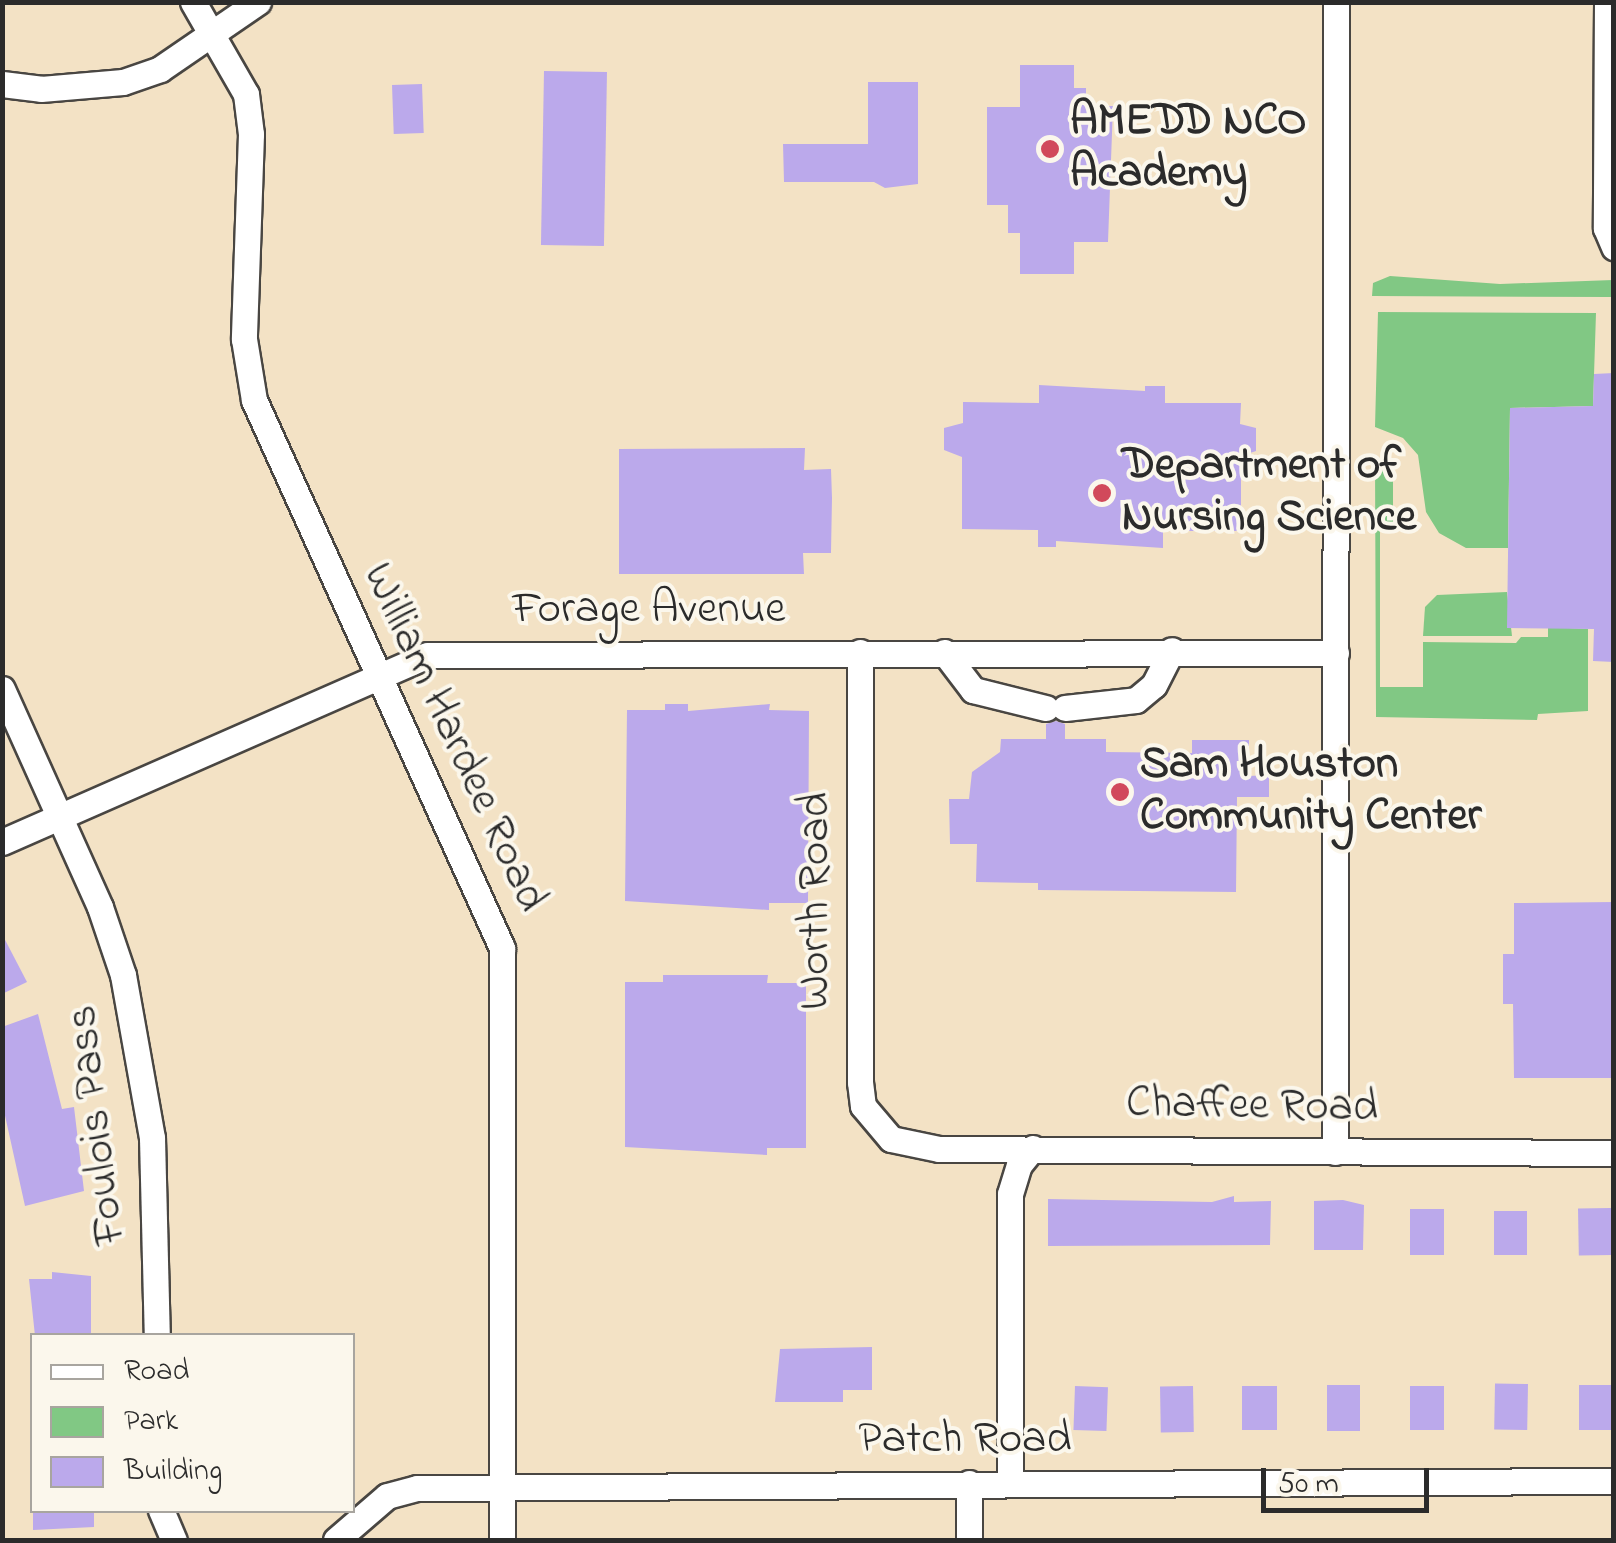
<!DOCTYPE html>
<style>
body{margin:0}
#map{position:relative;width:1616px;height:1543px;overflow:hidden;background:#f3e2c5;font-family:"Indie Flower",sans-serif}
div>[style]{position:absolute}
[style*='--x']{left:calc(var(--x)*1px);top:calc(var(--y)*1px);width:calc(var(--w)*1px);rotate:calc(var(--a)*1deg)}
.green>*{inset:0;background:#81c884}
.building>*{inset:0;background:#bba9eb;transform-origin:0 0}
.roads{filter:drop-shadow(2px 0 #494642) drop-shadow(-2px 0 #494642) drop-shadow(0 2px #494642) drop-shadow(0 -2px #494642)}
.minor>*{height:25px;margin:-12.5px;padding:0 12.5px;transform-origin:12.5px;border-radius:12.5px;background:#fff}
.dots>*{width:28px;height:28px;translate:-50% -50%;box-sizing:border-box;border:5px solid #fbf7ec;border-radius:50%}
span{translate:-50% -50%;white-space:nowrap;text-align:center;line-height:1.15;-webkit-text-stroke:8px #fbf7ec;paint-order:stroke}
.poi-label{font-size:45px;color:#2b2b2b;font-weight:700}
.left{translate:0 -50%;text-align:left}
.street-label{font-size:45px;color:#2b2b2b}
.frame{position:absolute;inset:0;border:5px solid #2b2b2b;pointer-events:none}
.legend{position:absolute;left:30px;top:1333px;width:325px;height:180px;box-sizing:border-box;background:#fbf7ec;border:2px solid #a8a59f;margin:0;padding:12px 18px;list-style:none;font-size:30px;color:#2b2b2b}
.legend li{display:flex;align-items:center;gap:20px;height:50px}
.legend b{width:50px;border:2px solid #a8a59f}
.scale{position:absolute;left:1261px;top:1468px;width:168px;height:45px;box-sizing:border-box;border:5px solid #2b2b2b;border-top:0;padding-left:12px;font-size:30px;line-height:35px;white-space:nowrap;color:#2b2b2b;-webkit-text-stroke:8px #fbf7ec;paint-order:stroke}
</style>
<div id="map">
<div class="green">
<i style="clip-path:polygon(1390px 276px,1500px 284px,1613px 280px,1613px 297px,1372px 296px,1373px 283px)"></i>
<i style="clip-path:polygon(1378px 312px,1596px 313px,1593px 406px,1510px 408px,1508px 548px,1466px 548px,1439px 533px,1426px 512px,1418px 455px,1403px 438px,1375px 427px)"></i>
<i style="clip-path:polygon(1375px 459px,1386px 465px,1393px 482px,1393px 528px,1380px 528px,1380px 687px,1423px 687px,1423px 642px,1516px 643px,1521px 637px,1548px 637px,1548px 627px,1588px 629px,1588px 711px,1538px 714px,1537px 720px,1376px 717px)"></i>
<i style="clip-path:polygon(1507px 592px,1512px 636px,1423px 636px,1425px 607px,1437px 595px)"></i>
</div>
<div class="building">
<i style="clip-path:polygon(1020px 65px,1074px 65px,1074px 88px,1086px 88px,1086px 106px,1113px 106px,1108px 242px,1074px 242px,1074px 274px,1020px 274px,1020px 233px,1008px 233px,1008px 205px,987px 205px,987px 107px,1020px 107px)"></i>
<i style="left:544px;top:71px;width:63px;height:174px;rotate:1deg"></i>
<i style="clip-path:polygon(868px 82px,918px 82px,918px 184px,885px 188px,874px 182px,784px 182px,783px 144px,868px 144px)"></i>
<i style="left:422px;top:84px;width:49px;height:30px;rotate:88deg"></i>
<i style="clip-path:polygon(1614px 373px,1614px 662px,1593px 661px,1594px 629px,1507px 628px,1510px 408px,1593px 406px,1594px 374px)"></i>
<i style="clip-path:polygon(1039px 385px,1145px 391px,1145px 386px,1165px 386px,1165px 403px,1241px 403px,1240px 424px,1256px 428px,1256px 451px,1241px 456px,1241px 531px,1163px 531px,1163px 548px,1056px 541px,1056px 547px,1038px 547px,1038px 530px,962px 529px,962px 457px,944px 450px,944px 428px,963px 423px,963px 402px,1039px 403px)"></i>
<i style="clip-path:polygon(805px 448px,804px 470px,831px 469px,832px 498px,831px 553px,803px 553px,804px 574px,619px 574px,619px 449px)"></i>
<i style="clip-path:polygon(665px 704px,688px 704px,688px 711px,770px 704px,769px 710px,809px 711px,808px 903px,769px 903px,769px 910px,625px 901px,627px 710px,665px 710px)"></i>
<i style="clip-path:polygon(1056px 721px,1065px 724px,1065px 739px,1106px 739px,1106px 752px,1192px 753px,1192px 740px,1249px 740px,1249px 776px,1269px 775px,1269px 797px,1237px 797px,1236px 892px,1038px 890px,1038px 883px,976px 882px,977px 844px,950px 844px,949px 799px,969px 799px,972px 772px,1000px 752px,1001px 739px,1046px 739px,1046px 724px)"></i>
<i style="clip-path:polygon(1614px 902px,1614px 1078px,1514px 1078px,1513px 1004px,1503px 1004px,1503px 954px,1514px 954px,1514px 903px)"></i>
<i style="clip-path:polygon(2px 934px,27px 982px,2px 994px)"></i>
<i style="clip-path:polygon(663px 975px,768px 975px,767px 983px,806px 983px,806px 1148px,767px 1148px,767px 1155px,625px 1147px,625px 982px,663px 982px)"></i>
<i style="clip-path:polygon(38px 1014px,62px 1109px,74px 1107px,84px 1191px,25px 1206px,2px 1102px,2px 1027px)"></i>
<i style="clip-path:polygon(1234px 1196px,1234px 1202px,1271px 1201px,1270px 1245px,1048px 1246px,1048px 1199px,1212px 1202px)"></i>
<i style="clip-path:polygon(1343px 1200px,1364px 1205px,1363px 1250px,1314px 1250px,1314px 1201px)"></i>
<i style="left:1611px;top:1208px;width:47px;height:33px;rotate:89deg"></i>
<i style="left:1410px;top:1209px;width:34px;height:46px"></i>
<i style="left:1494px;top:1211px;width:33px;height:44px"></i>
<i style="clip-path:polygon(52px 1272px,91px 1276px,91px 1336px,35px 1336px,29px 1279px,52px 1279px)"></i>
<i style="clip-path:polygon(872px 1347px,872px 1390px,843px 1390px,843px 1402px,775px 1402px,780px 1349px)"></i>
<i style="left:1528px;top:1384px;width:46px;height:33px;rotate:91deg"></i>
<i style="left:1360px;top:1385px;width:46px;height:33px;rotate:90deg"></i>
<i style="left:1612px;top:1385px;width:45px;height:33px;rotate:90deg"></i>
<i style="left:1075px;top:1386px;width:33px;height:44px;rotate:2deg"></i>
<i style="left:1193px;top:1386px;width:46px;height:33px;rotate:89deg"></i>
<i style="left:1242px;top:1386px;width:35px;height:44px"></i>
<i style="left:1410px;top:1386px;width:34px;height:44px"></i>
<i style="clip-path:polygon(33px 1510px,94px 1510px,94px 1527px,33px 1530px)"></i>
</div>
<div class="roads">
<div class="minor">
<i style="--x:193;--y:2;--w:106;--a:60.1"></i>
<i style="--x:246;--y:94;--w:40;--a:82.9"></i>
<i style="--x:251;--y:134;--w:205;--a:92"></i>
<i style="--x:244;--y:339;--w:62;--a:80.7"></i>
<i style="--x:254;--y:400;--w:602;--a:65.65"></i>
<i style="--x:502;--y:948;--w:592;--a:90"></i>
<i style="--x:1607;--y:2;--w:226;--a:90.3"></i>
<i style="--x:1606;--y:228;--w:21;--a:67"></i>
<i style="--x:2;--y:84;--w:39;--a:7"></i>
<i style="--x:41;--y:89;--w:82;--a:-4.9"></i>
<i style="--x:123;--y:82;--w:39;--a:-19"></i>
<i style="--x:160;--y:69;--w:119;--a:-34.4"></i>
<i style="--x:860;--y:652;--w:430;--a:90"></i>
<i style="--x:860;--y:1082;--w:24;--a:83"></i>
<i style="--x:863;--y:1106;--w:43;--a:49.7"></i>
<i style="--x:891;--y:1139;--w:49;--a:11.8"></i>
<i style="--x:939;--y:1149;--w:675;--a:0.34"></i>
<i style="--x:944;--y:652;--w:48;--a:52.7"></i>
<i style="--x:973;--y:690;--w:75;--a:13.9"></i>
<i style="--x:2;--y:689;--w:239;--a:65.8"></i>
<i style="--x:100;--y:907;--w:72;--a:71.3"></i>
<i style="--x:123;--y:975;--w:166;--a:79.9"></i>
<i style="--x:152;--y:1138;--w:198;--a:88.6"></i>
<i style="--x:1065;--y:708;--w:71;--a:-6.4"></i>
<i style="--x:1136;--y:700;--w:23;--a:-40"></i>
<i style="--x:1154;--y:685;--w:39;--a:-63"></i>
<i style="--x:2;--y:842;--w:464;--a:-23.7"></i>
<i style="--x:427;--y:655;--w:909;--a:-0.13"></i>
<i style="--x:1335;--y:1152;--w:1150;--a:-89.95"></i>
<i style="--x:969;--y:1483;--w:57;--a:90"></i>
<i style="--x:1010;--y:1483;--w:289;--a:-90"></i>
<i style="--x:1010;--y:1194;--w:30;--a:-73"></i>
<i style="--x:1019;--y:1165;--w:22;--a:-51"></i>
<i style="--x:161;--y:1510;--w:33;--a:67"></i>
<i style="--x:336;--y:1540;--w:67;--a:-40.8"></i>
<i style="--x:387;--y:1496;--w:31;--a:-15"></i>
<i style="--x:417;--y:1488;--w:1197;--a:-0.34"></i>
</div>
</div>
<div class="dots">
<i style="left:1050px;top:149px;background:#d1495b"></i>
<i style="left:1102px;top:493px;background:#d1495b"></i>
<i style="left:1120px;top:792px;background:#d1495b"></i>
</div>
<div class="poi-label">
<span class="left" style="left:1070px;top:149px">AMEDD NCO<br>Academy</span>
<span class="left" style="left:1122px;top:493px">Department of<br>Nursing Science</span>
<span class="left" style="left:1140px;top:792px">Sam Houston<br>Community Center</span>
</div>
<div class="street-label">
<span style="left:649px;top:611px">Forage Avenue</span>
<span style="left:453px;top:738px;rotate:65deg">William Hardee Road</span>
<span style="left:817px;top:901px;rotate:-90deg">Worth Road</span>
<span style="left:1252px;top:1107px;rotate:1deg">Chaffee Road</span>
<span style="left:98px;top:1125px;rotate:-97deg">Foulois Pass</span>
<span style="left:965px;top:1441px">Patch Road</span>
</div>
<div class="frame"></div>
<ul class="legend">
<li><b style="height:12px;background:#fff"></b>Road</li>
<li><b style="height:28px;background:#81c884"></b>Park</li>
<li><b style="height:28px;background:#bba9eb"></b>Building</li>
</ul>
<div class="scale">50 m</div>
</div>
